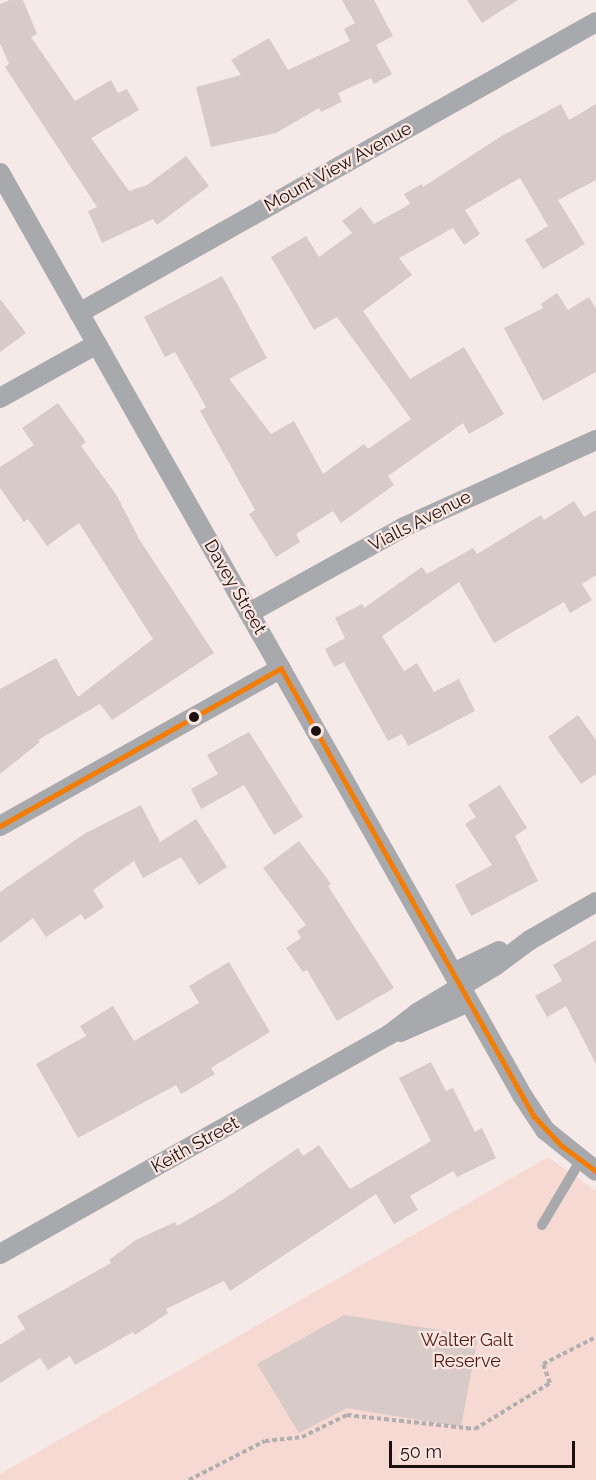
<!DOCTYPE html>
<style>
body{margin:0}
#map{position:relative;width:596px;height:1480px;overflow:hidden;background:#f5eae8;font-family:Raleway,sans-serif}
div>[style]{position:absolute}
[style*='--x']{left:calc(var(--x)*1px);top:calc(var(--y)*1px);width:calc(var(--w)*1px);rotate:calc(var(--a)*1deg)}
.green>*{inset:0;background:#f7d9d3}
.building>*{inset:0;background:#d7cac7}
.path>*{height:4px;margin-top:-2px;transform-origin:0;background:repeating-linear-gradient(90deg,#b1aeae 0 4.5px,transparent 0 7.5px)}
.lane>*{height:10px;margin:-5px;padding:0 5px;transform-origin:5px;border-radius:5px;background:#a8a9ac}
.street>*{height:20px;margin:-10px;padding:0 10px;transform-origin:10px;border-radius:10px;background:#a8a9ac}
.bus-1>*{height:4.5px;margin:-2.25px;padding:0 2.25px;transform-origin:2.25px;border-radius:2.25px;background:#f47c01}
.dots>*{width:16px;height:16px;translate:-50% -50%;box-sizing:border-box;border:3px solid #fbe6e2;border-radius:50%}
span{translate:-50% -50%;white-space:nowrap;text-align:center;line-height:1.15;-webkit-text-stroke:4.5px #fbe6e2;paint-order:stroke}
.street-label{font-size:18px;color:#1d110f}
.park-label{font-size:18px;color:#4f180f}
.scale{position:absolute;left:389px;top:1441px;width:186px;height:27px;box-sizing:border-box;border:3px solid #1d110f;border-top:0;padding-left:8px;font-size:18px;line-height:21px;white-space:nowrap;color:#1d110f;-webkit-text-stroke:4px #fbe6e2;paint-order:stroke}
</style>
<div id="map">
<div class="green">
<i style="clip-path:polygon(548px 1157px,596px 1191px,596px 1480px,0 1480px,0 1474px)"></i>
</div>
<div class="building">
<i style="clip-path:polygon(10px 0,23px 0,37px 34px,31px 37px,75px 101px,111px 80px,118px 93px,127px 89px,139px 110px,91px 138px,129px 191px,147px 185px,186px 156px,209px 186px,157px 225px,153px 219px,102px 243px,88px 211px,97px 207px,5px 67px,9px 64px,0 43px,0 4px)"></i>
<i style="clip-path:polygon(342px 0,374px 0,393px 36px,376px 45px,392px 74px,374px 84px,371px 78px,338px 93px,342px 102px,321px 112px,319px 108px,276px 133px,211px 147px,196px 87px,241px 75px,231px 60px,269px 38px,288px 70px,350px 41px,344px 29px,355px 23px)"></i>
<i style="clip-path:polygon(467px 0,518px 0,482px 23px)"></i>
<i style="clip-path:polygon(561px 104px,569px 120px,596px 104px,596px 180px,558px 200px,585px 244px,543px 269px,525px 240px,548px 226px,520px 178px,465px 210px,480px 234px,464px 245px,453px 228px,399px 258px,412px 275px,363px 311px,410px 379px,464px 347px,504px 414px,469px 434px,463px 423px,388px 476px,394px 485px,341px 523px,333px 511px,296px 534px,300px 542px,276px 557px,249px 514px,255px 510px,200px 411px,206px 407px,175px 352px,165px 357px,144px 317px,222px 276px,267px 358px,229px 379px,271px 434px,294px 421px,323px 474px,364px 444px,368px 449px,411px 419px,337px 317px,314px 330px,271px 257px,306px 236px,319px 257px,352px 233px,342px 221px,361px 207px,374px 224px,410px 204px,404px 194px,422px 184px,423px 187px,500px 137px)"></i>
<i style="clip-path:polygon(557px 293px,568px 310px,589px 297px,596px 309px,596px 372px,543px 401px,504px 328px,543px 308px,541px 304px)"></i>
<i style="clip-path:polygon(0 299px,26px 333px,0 352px)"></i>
<i style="clip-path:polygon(58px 403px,86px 442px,81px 446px,117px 496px,139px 539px,214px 653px,112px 720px,100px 704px,38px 740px,40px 742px,0 774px,0 689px,56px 658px,78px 697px,153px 639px,79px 523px,47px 546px,28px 519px,24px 522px,0 488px,0 467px,34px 445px,22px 428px)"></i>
<i style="clip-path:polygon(574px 501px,584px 517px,596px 510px,596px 575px,582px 584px,592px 600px,570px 613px,564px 602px,494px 643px,459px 582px,382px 636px,404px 671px,417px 663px,434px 692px,459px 679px,475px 711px,408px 746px,402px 734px,388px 741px,344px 662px,334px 667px,325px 649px,345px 638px,335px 618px,362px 604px,364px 608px,422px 567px,427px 574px,473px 548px,477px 554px,541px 515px,544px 520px)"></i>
<i style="clip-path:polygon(578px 715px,596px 740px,596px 774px,581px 784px,548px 737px)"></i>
<i style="clip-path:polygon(249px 732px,303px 817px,274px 835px,244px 785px,201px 809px,191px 789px,218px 774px,207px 755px)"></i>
<i style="clip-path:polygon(500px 785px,527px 828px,515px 836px,538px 881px,471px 916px,455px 885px,492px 865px,465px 824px,476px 817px,468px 805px)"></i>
<i style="clip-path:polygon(141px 805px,160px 842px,196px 819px,227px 867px,199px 885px,181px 857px,143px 878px,134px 861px,93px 890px,104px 907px,85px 920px,81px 914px,46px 937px,33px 918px,0 943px,0 892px,84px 834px)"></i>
<i style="clip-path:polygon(299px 841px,331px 884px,328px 886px,394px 988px,337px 1021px,307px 970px,303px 972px,286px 948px,301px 938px,297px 931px,306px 925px,263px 868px)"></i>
<i style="clip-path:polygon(596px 940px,596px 1064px,566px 1006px,547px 1017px,535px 996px,562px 981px,553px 965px)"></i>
<i style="clip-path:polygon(229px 962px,270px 1032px,211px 1068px,215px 1074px,181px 1094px,176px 1085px,78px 1138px,36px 1064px,86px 1036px,80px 1026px,113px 1006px,134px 1041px,199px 1003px,189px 986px)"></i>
<i style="clip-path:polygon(431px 1062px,446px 1091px,453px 1088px,475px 1132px,482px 1128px,496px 1158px,457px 1177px,453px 1171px,410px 1196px,418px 1210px,394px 1224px,376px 1194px,230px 1291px,224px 1281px,166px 1309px,168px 1313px,135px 1335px,133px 1332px,75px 1365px,70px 1356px,48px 1370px,40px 1358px,0 1383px,0 1345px,25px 1329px,17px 1316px,111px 1263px,109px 1260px,136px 1240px,175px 1222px,177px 1226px,224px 1199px,298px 1148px,303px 1156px,319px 1145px,350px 1189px,431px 1141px,399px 1078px)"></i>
<i style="clip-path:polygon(344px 1315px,478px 1336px,461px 1427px,347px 1408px,299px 1433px,257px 1364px)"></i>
</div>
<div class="path">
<i style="--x:189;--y:1480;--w:85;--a:-27.2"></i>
<i style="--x:265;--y:1441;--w:37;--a:-6"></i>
<i style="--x:302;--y:1437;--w:50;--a:-26.1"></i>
<i style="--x:347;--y:1415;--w:129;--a:6.2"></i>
<i style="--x:475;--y:1429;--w:88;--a:-31.5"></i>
<i style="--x:550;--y:1383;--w:20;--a:-110"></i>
<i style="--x:543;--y:1364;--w:59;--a:-27"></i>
</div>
<div class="lane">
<i style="--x:542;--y:1225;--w:74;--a:-59.3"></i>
</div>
<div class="street">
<i style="--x:0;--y:173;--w:1060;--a:60.48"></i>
<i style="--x:522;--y:1095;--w:42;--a:56.7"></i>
<i style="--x:545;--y:1130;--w:65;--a:38.8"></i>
<i style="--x:79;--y:313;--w:593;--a:-29.37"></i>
<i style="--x:0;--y:398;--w:111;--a:-29.1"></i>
<i style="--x:249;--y:613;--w:177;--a:-29"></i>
<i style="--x:404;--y:527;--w:211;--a:-24.4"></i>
<i style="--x:0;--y:826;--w:322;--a:-29.3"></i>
<i style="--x:453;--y:973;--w:51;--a:-25.6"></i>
<i style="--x:400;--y:1032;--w:75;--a:-23.5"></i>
<i style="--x:0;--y:1254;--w:446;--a:-29.4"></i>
<i style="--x:389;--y:1035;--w:36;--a:-38"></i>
<i style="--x:417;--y:1013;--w:91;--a:-31.1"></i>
<i style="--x:495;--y:966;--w:44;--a:-36.6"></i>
<i style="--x:530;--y:940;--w:76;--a:-29.9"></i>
</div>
<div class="bus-1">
<i style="--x:281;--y:668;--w:515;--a:60.55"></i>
<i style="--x:534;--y:1116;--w:40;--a:47"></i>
<i style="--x:561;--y:1145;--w:44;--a:36.6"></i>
<i style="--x:0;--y:826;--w:322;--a:-29.3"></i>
</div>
<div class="dots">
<i style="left:194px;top:717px;background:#1d110f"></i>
<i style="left:316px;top:731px;background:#1d110f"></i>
</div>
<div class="street-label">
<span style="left:338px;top:167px;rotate:-29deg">Mount View Avenue</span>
<span style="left:420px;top:521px;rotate:-27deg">Vialls Avenue</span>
<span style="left:235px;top:587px;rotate:60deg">Davey Street</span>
<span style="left:195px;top:1145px;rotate:-29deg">Keith Street</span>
</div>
<div class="park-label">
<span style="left:467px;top:1351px">Walter Galt<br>Reserve</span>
</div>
<div class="scale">50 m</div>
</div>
